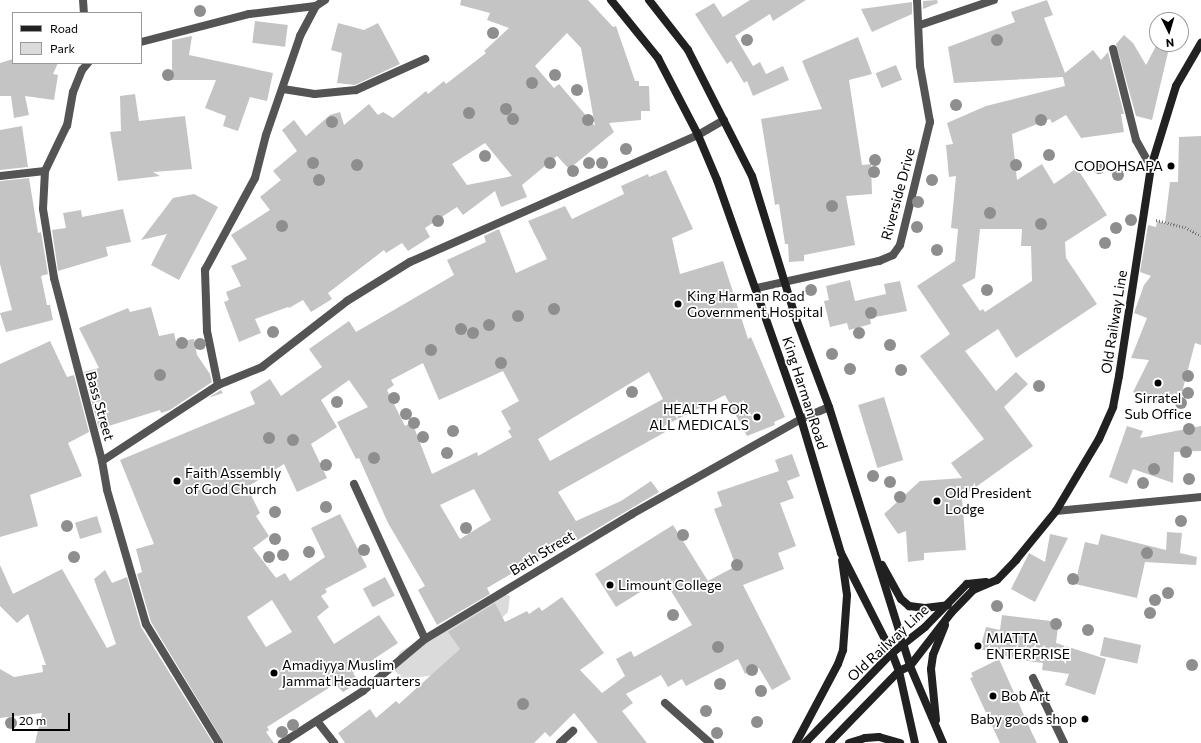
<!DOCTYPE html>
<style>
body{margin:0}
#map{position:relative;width:1201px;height:743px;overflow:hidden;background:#fff;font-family:Commissioner,sans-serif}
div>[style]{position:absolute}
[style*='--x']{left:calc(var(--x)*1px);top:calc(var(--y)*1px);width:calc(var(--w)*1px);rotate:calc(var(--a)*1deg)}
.green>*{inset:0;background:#dbdbdb}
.building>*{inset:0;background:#c4c4c4;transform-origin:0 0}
.path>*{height:2.5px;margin-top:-1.25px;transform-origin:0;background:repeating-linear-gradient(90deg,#767676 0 1px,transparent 0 3px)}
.lane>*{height:8px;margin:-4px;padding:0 4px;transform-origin:4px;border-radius:4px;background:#545454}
.street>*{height:8px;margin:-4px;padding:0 4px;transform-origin:4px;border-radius:4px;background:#545454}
.secondary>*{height:8px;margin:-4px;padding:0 4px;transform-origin:4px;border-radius:4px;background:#212121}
.trees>*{width:12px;height:12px;margin:-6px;border-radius:50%;background:#8e8e8e}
.dots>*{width:11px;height:11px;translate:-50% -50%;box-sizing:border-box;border:2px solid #fff;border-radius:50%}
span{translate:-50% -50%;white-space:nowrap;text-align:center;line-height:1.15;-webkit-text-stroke:3.5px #fff;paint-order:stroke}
.poi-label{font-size:14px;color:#000}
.right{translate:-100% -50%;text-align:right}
.left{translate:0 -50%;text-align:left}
.street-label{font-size:14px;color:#000}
.legend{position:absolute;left:12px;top:12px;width:130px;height:52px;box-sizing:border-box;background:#fff;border:1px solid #999;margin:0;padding:5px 7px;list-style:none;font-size:12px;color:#000}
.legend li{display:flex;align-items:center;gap:8px;height:20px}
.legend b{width:20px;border:1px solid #999}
.north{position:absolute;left:1149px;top:12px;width:40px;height:40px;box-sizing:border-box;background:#fff;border:1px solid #999;border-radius:50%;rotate:175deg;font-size:11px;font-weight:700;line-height:16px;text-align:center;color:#000}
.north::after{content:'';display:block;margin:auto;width:14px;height:18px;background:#000;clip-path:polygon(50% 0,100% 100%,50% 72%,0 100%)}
.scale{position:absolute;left:12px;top:713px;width:58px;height:18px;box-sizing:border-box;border:2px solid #000;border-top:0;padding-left:5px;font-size:12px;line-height:14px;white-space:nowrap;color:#000;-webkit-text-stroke:3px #fff;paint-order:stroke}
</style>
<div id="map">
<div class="green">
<i style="clip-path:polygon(497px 592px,510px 596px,508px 612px,443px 674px,420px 677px,406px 682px,392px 668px,400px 652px)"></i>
</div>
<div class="building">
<i style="clip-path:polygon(evenodd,461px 0,588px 0,613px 27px,616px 26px,635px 81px,639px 81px,639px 86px,649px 86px,650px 111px,641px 111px,641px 120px,609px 123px,614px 132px,569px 169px,557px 156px,522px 185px,527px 197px,501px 207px,495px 191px,463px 215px,457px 207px,425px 228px,430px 237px,408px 251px,402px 243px,386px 253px,384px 250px,328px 293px,332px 299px,311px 312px,303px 300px,289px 308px,288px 307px,255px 319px,261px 333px,239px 342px,224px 302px,229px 300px,226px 292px,241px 286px,231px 266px,247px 259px,231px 235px,270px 210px,260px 197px,281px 180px,273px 171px,297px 151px,282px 130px,294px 120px,306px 136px,330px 115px,340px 112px,344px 125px,369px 104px,378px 115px,383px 112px,393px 118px,426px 91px,428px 94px,444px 81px,446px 84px,486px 53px,484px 51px,509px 28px,487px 20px,490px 13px,460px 5px,461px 0,567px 33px,581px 48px,595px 126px,559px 84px,554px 88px,535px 66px,567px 33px,461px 0,485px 143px,512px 176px,467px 185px,452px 164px,485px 143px)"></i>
<i style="clip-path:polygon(750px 0,806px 0,773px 21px,770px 14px,735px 36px,753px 66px,760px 62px,766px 74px,783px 66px,789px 80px,753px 96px,747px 81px,744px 83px,731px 61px,727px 64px,695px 14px,714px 3px,723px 17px)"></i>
<i style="clip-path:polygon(937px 0,938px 3px,923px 9px,923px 1px)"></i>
<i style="clip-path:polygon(evenodd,1047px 0,1053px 15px,1044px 18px,1065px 73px,1093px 50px,1101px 60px,1108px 52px,1124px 114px,1121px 114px,1124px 132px,1081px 138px,1066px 115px,1052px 123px,1050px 119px,1012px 134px,1017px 180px,1042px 164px,1054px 184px,1077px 168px,1107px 215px,1065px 242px,1066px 258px,1097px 304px,1016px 358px,998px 329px,965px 351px,996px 391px,1016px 372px,1028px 384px,1004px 407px,1033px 446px,962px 497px,966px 550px,924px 553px,924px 560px,908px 562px,906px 531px,898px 534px,884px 514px,920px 481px,962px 478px,951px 463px,984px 439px,920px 356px,950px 334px,917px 286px,955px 261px,958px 229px,951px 228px,956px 176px,949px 177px,946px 145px,953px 144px,947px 123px,986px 106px,1065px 86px,1063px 77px,954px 83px,948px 47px,1015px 22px,1011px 12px,1047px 0,980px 229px,1022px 229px,1021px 246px,1031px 246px,1032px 281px,985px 312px,983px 309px,980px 311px,962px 285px,975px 278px,980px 229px)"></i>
<i style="clip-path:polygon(912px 2px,912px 14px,872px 32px,861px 9px)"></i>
<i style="left:255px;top:21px;width:33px;height:22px;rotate:7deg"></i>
<i style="clip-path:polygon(338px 23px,364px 30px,378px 23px,400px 64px,355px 85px,337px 83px,342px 53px,331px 50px)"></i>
<i style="clip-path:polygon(1124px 35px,1133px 43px,1146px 65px,1157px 44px,1170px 44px,1152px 120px,1136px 116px,1116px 44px)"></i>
<i style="clip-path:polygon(192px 36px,189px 55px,273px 73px,267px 101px,250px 97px,238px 131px,223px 126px,226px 116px,205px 108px,216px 80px,172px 80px,172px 40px)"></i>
<i style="clip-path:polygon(858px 37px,872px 74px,849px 80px,862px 165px,871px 164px,872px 194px,846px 196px,855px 245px,804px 255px,804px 261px,789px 262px,788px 244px,785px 244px,779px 204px,775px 205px,761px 119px,822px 109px,802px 61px)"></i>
<i style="clip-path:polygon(13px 59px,13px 63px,58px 63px,53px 74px,58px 75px,54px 100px,25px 96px,29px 115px,14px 118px,11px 96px,0 96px,0 63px)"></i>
<i style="left:896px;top:65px;width:16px;height:22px;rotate:68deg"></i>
<i style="clip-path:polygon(135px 94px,139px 121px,185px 116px,192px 169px,153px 172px,160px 176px,118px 181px,110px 132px,121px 131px,120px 96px)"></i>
<i style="clip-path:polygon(22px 126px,28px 167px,0 170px,0 130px)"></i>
<i style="clip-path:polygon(1201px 136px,1201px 345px,1195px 343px,1181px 396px,1174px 393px,1170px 401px,1160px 396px,1156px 404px,1133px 392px,1149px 360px,1131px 358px,1147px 318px,1134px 313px,1144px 285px,1151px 276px,1140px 272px,1148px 225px,1156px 227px,1157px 221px,1165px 223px,1170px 182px,1178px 182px,1179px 137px)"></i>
<i style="clip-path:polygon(evenodd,666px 170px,693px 229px,672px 238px,680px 274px,723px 261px,748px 339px,751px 337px,785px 417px,774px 422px,775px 425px,747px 436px,725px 395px,664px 426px,667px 431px,558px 492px,576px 521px,621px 501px,651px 481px,659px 492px,576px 541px,574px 537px,487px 588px,490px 594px,437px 625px,418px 590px,425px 586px,388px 523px,359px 458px,356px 459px,337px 422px,368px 407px,349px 380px,321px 400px,337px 427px,311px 444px,327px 478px,297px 492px,284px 464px,247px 487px,260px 513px,256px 516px,269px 536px,253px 548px,276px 578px,285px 573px,290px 581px,325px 557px,311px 528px,340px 514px,367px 567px,325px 589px,327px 592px,321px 596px,329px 607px,317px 617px,334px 644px,379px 615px,398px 643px,353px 673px,359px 682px,343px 692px,335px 684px,267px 727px,269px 730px,266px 732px,274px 743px,224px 743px,151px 622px,137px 574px,142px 572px,136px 549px,154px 544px,120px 460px,255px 404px,250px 392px,270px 379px,281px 396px,322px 367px,309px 349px,349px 321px,356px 332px,454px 275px,447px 260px,486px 242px,484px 236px,499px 229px,516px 273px,547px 259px,528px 221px,565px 206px,572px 219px,624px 194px,621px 186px,648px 174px,649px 177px,666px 170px,423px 363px,439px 400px,503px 371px,519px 401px,501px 411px,511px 429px,508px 431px,512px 437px,478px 456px,477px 452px,432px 474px,412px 422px,405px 426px,387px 390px,394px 385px,391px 380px,423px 363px,666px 170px,649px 372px,663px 399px,550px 461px,538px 439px,649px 372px,666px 170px,474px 489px,491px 520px,460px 539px,440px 505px,474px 489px,666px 170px,272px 600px,292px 632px,266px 647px,247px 617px,272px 600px)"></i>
<i style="clip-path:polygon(29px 178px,38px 233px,41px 232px,48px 274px,41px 276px,47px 305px,50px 305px,53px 320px,6px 332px,0 313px,12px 310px,0 264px,0 181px)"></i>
<i style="clip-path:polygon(194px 194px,218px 207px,179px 280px,151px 265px,167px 234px,141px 240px,173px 198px)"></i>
<i style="clip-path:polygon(123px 209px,131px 242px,106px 247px,108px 256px,58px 271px,52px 230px,66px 228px,63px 213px,81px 210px,82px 217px)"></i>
<i style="clip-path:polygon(850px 280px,855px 301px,886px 294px,884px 284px,900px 281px,907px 311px,870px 318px,871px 324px,849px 330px,847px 323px,830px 327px,824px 301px,829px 300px,826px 286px)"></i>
<i style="clip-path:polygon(151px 307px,159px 336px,174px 333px,176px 342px,194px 339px,197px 355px,210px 374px,212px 382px,170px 410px,161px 413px,160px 410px,99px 429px,84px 372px,99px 368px,79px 328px,128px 308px,130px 312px)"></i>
<i style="clip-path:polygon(50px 341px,67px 377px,74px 375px,89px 432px,68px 443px,82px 476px,30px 495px,38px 526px,0 537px,0 364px)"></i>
<i style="clip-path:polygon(221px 390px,223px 393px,208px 398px)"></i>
<i style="left:884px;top:397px;width:66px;height:27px;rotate:73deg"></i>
<i style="clip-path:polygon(1127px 426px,1143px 431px,1140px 438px,1201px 426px,1201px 451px,1174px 452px,1173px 483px,1133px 469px,1127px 484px,1109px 477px)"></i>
<i style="clip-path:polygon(792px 454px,800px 476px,787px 481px,794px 498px,780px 503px,796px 546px,778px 553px,784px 569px,743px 585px,791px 679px,772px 690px,759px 668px,745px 674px,738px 659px,686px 686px,682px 679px,668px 687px,661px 675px,626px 694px,633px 703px,622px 711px,647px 743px,598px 743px,574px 713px,550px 737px,545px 732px,534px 743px,345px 743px,338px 733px,370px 709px,376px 718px,396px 701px,399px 704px,460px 649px,448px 632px,495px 603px,505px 622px,527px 611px,529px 614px,539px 607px,542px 611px,562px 597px,604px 653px,580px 670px,602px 693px,625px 676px,616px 659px,631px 651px,634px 657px,692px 625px,663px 578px,616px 607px,595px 574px,673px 525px,708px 581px,736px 566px,714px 509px,722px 506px,717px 492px,779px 471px,775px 460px)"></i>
<i style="left:97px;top:516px;width:17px;height:23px;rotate:73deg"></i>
<i style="clip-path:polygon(1167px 532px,1182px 533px,1180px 553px,1197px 557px,1196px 565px,1145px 562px,1137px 598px,1075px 584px,1085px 542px,1098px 545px,1101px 534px,1166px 550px)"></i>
<i style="clip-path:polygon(1050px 534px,1068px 538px,1035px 602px,1011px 589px,1029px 553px,1045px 562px)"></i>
<i style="clip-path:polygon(0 565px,13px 594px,62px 569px,107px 648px,116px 644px,94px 579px,105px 570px,112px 583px,127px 577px,141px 627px,213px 743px,35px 743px,42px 713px,0 718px,0 669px,14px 677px,43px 672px,42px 665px,46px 665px,28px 614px,17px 623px,0 606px)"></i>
<i style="left:385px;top:577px;width:21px;height:25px;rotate:62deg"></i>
<i style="clip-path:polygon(1002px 615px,1051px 621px,1050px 626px,1058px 627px,1056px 643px,1106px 659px,1095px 695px,1065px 685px,1069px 674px,1042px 670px,1043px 663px,1021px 660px,980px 649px,986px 627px,1000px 630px)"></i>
<i style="left:1104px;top:637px;width:38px;height:19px;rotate:12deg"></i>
<i style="clip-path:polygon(999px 659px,1032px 733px,1037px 743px,1000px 743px,970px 678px,973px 677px,971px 673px)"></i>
</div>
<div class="path">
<i style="--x:1156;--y:220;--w:30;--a:14"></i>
<i style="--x:1185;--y:227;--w:18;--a:29"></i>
</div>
<div class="lane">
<i style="--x:920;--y:25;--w:78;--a:-18.7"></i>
<i style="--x:1033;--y:678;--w:72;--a:64.5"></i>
<i style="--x:665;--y:703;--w:60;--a:41.6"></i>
</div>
<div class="street">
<i style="--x:83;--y:0;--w:13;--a:86"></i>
<i style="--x:141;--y:42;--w:112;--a:-14.5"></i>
<i style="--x:249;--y:14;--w:67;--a:-6.8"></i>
<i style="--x:316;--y:6;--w:11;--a:-34"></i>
<i style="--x:1113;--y:49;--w:94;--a:75.8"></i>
<i style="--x:1136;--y:140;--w:31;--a:61"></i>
<i style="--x:88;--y:63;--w:9;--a:131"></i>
<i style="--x:82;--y:70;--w:24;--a:112"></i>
<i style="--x:73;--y:92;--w:34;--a:100"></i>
<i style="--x:67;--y:125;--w:51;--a:115.6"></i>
<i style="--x:45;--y:171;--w:38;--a:93"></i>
<i style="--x:43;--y:209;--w:70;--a:80.9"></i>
<i style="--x:54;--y:278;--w:189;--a:75.3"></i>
<i style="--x:102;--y:461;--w:29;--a:80"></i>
<i style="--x:107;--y:490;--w:140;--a:73.8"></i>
<i style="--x:146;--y:624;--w:140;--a:58.5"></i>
<i style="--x:283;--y:89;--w:32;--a:9"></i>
<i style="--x:315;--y:94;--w:41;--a:-5.6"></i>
<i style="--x:356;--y:90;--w:76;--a:-24.2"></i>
<i style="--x:0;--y:176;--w:45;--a:-6.3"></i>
<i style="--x:757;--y:288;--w:125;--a:-12.5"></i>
<i style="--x:879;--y:261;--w:15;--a:-23"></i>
<i style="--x:893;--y:255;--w:12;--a:-55"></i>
<i style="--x:900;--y:245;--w:127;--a:-76.3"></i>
<i style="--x:930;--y:122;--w:57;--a:-100.1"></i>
<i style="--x:920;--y:66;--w:66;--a:-92.6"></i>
<i style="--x:218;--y:385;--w:55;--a:-101.5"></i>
<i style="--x:207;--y:331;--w:61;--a:-91.9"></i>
<i style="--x:205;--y:270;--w:105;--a:-61.5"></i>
<i style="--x:255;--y:178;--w:44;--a:-75.7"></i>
<i style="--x:266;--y:135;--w:105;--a:-71"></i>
<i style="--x:300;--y:36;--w:34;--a:-62"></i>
<i style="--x:102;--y:461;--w:139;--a:-33.2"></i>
<i style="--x:218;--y:385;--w:48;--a:-22.2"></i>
<i style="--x:262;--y:367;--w:108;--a:-37.8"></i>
<i style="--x:347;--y:301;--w:74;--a:-31.8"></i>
<i style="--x:410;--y:262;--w:315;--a:-23.8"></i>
<i style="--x:698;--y:135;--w:30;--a:-30"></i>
<i style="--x:354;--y:484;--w:170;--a:65.4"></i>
<i style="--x:1056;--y:511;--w:146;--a:-5.5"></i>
<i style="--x:317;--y:721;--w:28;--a:52"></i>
<i style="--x:282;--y:743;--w:96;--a:-32.7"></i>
<i style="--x:363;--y:691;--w:81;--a:-40"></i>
<i style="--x:425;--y:639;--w:242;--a:-31.1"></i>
<i style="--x:632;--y:514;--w:194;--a:-29.3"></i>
<i style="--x:801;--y:419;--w:30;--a:-23"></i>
<i style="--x:560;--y:743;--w:18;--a:-43"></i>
</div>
<div class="secondary">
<i style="--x:611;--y:0;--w:75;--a:51"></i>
<i style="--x:658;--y:58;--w:87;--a:62.5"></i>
<i style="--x:698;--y:135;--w:49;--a:67.1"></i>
<i style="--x:717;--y:180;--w:253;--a:70.6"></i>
<i style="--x:801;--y:419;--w:140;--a:73.4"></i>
<i style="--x:841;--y:553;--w:112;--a:63"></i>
<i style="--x:892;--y:653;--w:19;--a:69"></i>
<i style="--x:899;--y:671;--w:74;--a:77.5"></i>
<i style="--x:649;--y:0;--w:63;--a:52"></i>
<i style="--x:688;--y:50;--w:141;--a:63.1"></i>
<i style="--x:752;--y:176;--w:146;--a:72.9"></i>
<i style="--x:795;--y:316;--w:97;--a:69.5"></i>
<i style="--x:829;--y:407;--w:271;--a:72.6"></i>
<i style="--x:910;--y:666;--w:84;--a:66.8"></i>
<i style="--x:882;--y:565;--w:39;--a:61"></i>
<i style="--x:901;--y:599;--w:11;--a:41"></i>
<i style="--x:909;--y:606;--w:16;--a:7"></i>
<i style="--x:925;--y:608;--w:23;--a:-7"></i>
<i style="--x:936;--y:720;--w:51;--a:-95.6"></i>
<i style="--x:931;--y:669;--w:14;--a:-82"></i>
<i style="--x:933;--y:655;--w:32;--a:-68"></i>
<i style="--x:796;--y:743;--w:89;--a:-62"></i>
<i style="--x:838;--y:664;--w:15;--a:-70"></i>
<i style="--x:843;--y:650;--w:55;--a:-85.8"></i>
<i style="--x:847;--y:595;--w:35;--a:-98"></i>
<i style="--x:805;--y:743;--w:125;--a:-46"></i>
<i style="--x:892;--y:653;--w:42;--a:-38.2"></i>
<i style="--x:925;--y:627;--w:60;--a:-45.7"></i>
<i style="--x:967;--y:584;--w:19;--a:-6"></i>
<i style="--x:829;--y:743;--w:100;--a:-45.8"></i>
<i style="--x:899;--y:671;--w:12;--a:-24"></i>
<i style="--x:910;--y:666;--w:67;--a:-52.3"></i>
<i style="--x:951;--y:613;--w:32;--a:-46"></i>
<i style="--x:973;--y:590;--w:26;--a:-23"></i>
<i style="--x:997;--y:580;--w:28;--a:-46"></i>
<i style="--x:1016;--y:560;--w:63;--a:-50.8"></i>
<i style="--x:1056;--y:511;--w:84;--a:-59.2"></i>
<i style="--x:1099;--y:439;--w:35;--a:-66"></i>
<i style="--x:1113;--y:407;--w:32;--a:-79"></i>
<i style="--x:1119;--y:376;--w:211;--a:-81.3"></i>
<i style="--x:1151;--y:167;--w:85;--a:-72.8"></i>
<i style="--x:1176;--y:86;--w:50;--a:-59.8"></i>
<i style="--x:849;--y:743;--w:17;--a:-17"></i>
<i style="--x:865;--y:738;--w:14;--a:-4"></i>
<i style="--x:879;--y:737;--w:22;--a:16"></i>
</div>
<div class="trees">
<i style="left:200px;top:11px"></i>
<i style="left:493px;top:33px"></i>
<i style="left:747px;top:40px"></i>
<i style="left:997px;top:40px"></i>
<i style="left:168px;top:75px"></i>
<i style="left:555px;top:75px"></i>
<i style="left:532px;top:83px"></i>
<i style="left:577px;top:90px"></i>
<i style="left:956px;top:105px"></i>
<i style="left:506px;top:109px"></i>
<i style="left:469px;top:113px"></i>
<i style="left:513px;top:119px"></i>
<i style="left:588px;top:120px"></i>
<i style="left:1041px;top:120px"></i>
<i style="left:332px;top:122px"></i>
<i style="left:626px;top:149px"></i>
<i style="left:1049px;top:155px"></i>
<i style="left:485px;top:156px"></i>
<i style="left:875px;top:160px"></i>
<i style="left:313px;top:163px"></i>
<i style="left:550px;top:163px"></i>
<i style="left:589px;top:163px"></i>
<i style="left:602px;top:163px"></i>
<i style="left:357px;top:165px"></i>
<i style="left:1016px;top:165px"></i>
<i style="left:1099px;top:168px"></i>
<i style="left:573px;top:171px"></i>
<i style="left:874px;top:172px"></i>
<i style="left:1118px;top:175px"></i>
<i style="left:319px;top:180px"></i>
<i style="left:932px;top:180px"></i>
<i style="left:918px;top:202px"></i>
<i style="left:832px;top:206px"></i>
<i style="left:990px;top:213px"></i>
<i style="left:1131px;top:220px"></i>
<i style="left:438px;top:221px"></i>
<i style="left:1041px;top:224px"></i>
<i style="left:282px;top:226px"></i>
<i style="left:917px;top:227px"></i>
<i style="left:1116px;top:228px"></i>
<i style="left:1105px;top:243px"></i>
<i style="left:937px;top:250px"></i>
<i style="left:811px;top:290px"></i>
<i style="left:987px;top:290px"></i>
<i style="left:554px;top:309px"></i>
<i style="left:871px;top:313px"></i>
<i style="left:518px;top:316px"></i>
<i style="left:489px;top:325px"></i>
<i style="left:461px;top:329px"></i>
<i style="left:273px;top:332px"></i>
<i style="left:473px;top:333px"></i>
<i style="left:859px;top:333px"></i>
<i style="left:182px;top:343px"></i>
<i style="left:200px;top:344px"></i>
<i style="left:890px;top:345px"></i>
<i style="left:431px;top:350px"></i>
<i style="left:832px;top:354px"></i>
<i style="left:501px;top:363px"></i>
<i style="left:850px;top:369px"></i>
<i style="left:901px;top:370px"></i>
<i style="left:160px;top:375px"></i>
<i style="left:1188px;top:376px"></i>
<i style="left:1039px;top:386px"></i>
<i style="left:632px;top:392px"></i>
<i style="left:1188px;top:393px"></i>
<i style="left:394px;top:398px"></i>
<i style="left:337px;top:402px"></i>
<i style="left:1181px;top:403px"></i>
<i style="left:406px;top:414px"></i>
<i style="left:414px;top:423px"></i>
<i style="left:1189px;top:429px"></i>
<i style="left:453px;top:431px"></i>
<i style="left:423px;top:437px"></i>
<i style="left:269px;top:438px"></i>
<i style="left:293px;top:440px"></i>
<i style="left:1186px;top:452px"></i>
<i style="left:447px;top:453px"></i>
<i style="left:374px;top:458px"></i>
<i style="left:326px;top:465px"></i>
<i style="left:1154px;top:469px"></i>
<i style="left:873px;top:476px"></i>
<i style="left:1189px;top:479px"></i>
<i style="left:890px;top:482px"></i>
<i style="left:1143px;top:483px"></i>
<i style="left:900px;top:497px"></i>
<i style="left:326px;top:507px"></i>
<i style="left:275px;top:512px"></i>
<i style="left:1181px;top:521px"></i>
<i style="left:67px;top:526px"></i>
<i style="left:466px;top:528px"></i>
<i style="left:683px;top:535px"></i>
<i style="left:275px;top:539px"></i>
<i style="left:364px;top:550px"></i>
<i style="left:309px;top:552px"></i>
<i style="left:1147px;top:553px"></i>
<i style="left:283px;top:555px"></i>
<i style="left:74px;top:557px"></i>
<i style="left:269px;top:557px"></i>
<i style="left:737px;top:565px"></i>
<i style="left:1073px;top:579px"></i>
<i style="left:1168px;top:593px"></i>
<i style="left:1155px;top:600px"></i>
<i style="left:997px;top:606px"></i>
<i style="left:1150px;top:613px"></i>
<i style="left:673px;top:615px"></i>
<i style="left:1056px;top:624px"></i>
<i style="left:1088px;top:630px"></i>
<i style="left:718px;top:647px"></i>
<i style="left:1192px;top:665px"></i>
<i style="left:752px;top:670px"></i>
<i style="left:720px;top:684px"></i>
<i style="left:761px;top:691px"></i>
<i style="left:523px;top:704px"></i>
<i style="left:706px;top:711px"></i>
<i style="left:757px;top:722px"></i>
<i style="left:11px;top:723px"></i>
<i style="left:293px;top:725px"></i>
<i style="left:282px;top:732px"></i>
<i style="left:717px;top:733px"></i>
</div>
<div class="dots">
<i style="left:1171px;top:166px;background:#000"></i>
<i style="left:678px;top:304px;background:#000"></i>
<i style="left:1158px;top:383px;background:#000"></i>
<i style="left:757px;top:417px;background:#000"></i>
<i style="left:177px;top:481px;background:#000"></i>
<i style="left:937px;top:501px;background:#000"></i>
<i style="left:610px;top:585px;background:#000"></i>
<i style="left:978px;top:646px;background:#000"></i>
<i style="left:274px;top:673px;background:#000"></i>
<i style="left:993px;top:696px;background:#000"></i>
<i style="left:1085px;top:719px;background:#000"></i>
</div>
<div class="poi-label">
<span class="right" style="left:1163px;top:166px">CODOHSAPA</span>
<span class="left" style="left:687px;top:304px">King Harman Road<br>Government Hospital</span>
<span style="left:1158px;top:406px">Sirratel<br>Sub Office</span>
<span class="right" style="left:749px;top:417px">HEALTH FOR<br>ALL MEDICALS</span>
<span class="left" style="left:185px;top:481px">Faith Assembly<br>of God Church</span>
<span class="left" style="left:945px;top:501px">Old President<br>Lodge</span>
<span class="left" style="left:618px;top:585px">Limount College</span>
<span class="left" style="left:986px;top:646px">MIATTA<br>ENTERPRISE</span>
<span class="left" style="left:282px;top:673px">Amadiyya Muslim<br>Jammat Headquarters</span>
<span class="left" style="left:1001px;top:696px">Bob Art</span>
<span class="right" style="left:1077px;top:719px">Baby goods shop</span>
</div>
<div class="street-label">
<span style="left:898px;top:194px;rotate:-75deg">Riverside Drive</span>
<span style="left:1114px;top:322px;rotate:-81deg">Old Railway Line</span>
<span style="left:805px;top:393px;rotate:72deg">King Harman Road</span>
<span style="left:100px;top:406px;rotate:74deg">Bass Street</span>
<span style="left:542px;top:553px;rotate:-31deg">Bath Street</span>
<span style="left:888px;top:643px;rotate:-43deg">Old Railway Line</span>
</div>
<ul class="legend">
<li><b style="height:5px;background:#212121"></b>Road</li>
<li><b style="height:11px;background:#dbdbdb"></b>Park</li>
</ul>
<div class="north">N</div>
<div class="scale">20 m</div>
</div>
